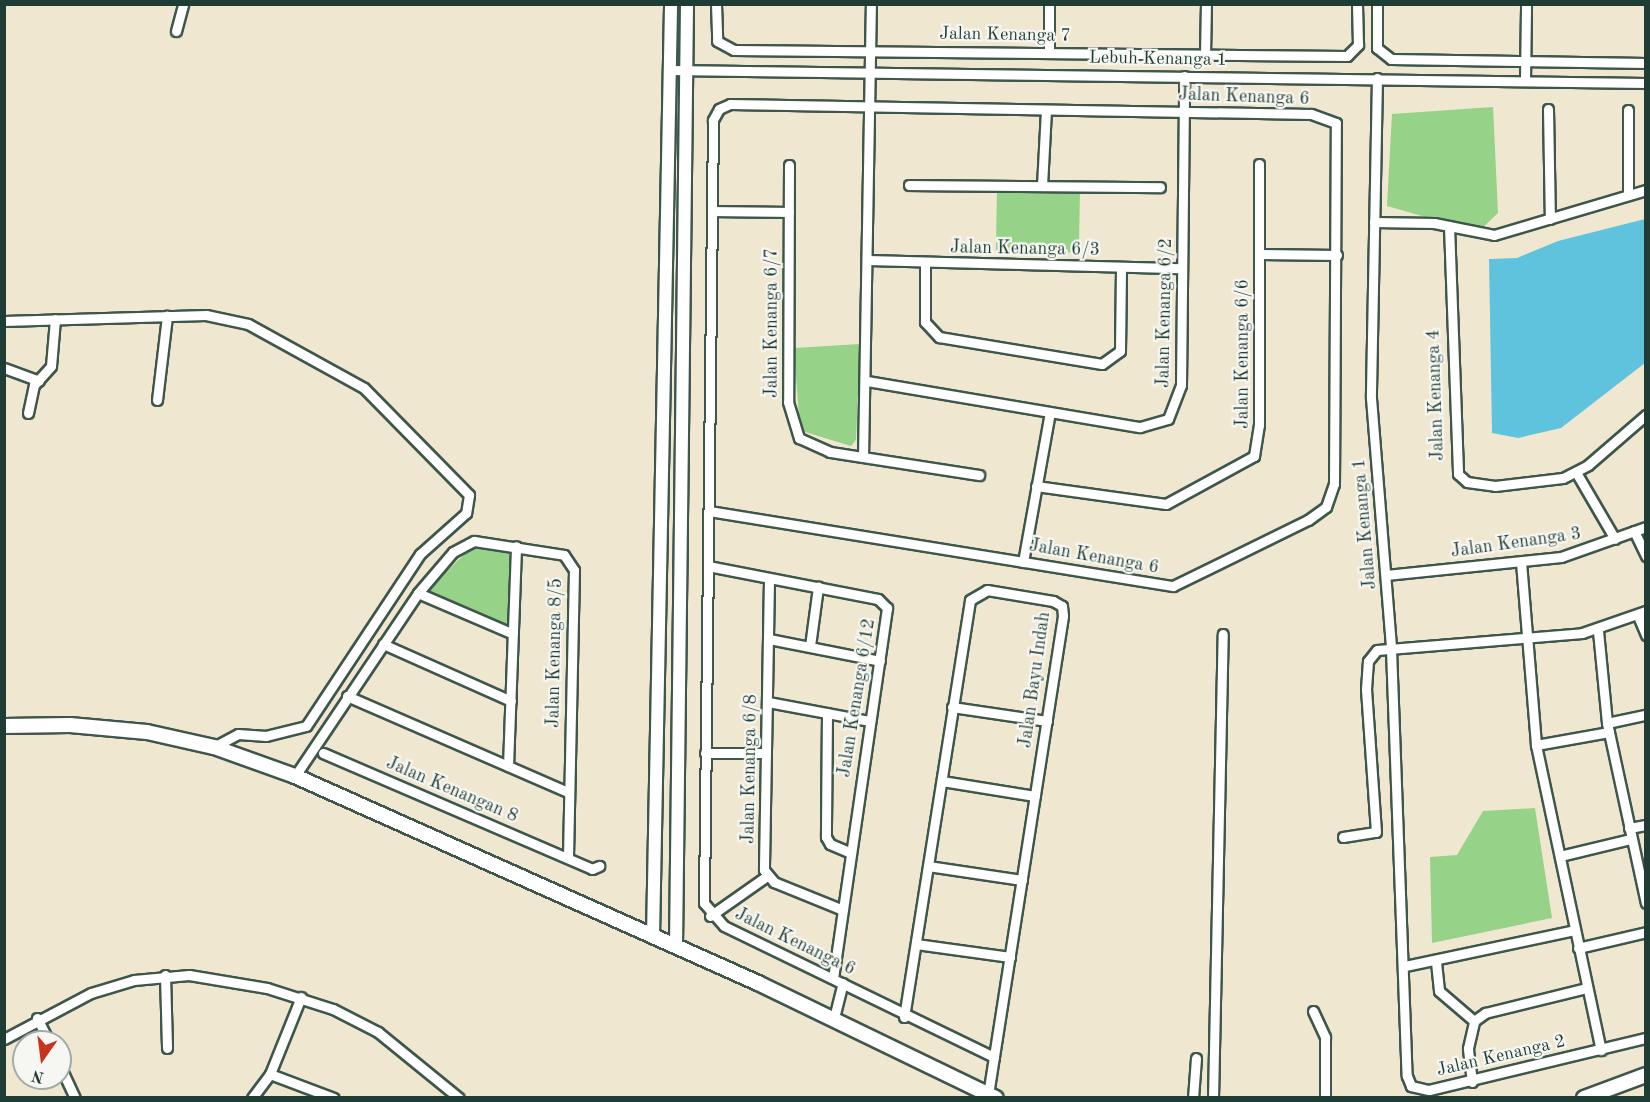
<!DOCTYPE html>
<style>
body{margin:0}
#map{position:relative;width:1650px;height:1102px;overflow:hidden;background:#f0e7d0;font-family:"Old Standard TT",serif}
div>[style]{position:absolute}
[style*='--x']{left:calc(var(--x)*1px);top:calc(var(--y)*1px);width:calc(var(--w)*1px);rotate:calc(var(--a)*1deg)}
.green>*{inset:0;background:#96d287;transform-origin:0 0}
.water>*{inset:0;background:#60c3de}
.roads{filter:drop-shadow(2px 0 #3e564b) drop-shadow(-2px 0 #3e564b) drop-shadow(0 2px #3e564b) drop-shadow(0 -2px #3e564b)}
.minor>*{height:9px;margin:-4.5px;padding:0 4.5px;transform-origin:4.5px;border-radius:4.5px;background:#fff}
.tertiary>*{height:12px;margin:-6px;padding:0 6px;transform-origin:6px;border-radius:6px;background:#fff}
.secondary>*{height:14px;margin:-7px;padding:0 7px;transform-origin:7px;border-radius:7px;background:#fff}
span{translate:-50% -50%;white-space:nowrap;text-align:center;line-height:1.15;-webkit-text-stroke:4.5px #f6f6f2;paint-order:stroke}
.street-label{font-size:18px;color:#1f3d34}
.frame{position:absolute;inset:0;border:6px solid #1f3d34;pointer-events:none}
.north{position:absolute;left:12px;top:1030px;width:60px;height:60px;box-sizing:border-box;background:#f6f6f2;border:2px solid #a0aca6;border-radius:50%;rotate:194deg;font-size:16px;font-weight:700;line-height:24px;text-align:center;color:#1f3d34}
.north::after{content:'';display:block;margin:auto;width:21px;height:27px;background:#c8321e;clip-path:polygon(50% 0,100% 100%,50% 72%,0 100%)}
</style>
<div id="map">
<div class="green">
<i style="clip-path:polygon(1493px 107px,1498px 213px,1478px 232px,1387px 206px,1392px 114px)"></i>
<i style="left:997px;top:188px;width:83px;height:63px;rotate:1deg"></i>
<i style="clip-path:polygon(860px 344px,856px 440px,851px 446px,805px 432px,799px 417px,794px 348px)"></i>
<i style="clip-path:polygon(474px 545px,512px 550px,508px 625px,427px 590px)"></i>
<i style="clip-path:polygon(1535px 808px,1552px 918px,1432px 943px,1430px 857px,1457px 855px,1483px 811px)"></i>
</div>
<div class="water">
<i style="clip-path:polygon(1645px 219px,1645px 363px,1561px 428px,1518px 438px,1492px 433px,1489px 259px,1517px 258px,1558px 241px)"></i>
</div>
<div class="roads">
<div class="minor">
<i style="--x:716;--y:4;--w:37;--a:88"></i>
<i style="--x:717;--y:41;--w:19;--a:28"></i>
<i style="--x:734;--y:50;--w:613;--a:0.56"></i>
<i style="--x:1347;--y:56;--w:16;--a:-45"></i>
<i style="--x:1358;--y:45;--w:41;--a:-91.4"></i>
<i style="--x:1377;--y:4;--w:44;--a:90"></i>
<i style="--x:1377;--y:48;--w:18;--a:38"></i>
<i style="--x:1391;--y:59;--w:255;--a:0.9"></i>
<i style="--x:176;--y:31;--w:28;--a:-75"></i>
<i style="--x:1049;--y:52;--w:48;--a:-90"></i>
<i style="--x:1205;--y:55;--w:51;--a:-88.9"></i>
<i style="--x:670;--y:70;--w:976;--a:0.76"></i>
<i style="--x:1377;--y:78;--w:320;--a:91.1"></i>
<i style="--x:1371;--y:398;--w:252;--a:85.4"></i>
<i style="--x:1391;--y:649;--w:427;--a:87.9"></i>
<i style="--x:1407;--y:1076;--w:11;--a:68"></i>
<i style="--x:1411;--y:1086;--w:18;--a:13"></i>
<i style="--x:1429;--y:1090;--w:223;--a:-13.5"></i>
<i style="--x:1525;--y:80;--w:76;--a:-89.2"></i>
<i style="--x:1548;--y:109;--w:110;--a:89"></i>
<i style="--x:1628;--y:110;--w:85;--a:90"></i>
<i style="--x:789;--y:165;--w:237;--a:90.2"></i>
<i style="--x:788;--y:402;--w:38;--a:73"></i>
<i style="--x:799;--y:438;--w:34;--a:24"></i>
<i style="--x:830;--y:452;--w:151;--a:8.8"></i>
<i style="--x:909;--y:185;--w:251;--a:0.5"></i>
<i style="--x:1042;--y:186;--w:76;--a:-87"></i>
<i style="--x:713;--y:211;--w:76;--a:0.8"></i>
<i style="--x:1374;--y:222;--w:60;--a:1"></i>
<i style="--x:1434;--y:223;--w:61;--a:11.3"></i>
<i style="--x:1494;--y:235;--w:159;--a:-16.5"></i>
<i style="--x:1449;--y:226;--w:248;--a:87.9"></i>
<i style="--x:1458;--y:474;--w:12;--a:42"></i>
<i style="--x:1467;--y:482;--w:28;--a:8"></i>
<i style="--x:1495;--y:486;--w:68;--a:-6.7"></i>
<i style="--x:1563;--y:478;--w:28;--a:-27"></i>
<i style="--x:1588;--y:465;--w:77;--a:-40.8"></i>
<i style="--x:1260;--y:254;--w:77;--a:0.7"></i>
<i style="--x:868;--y:260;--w:313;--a:1.5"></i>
<i style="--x:925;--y:264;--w:58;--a:90"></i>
<i style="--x:925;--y:322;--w:21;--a:47"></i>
<i style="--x:939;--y:337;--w:165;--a:9.4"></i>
<i style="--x:1102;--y:364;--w:22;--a:-36"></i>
<i style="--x:1120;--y:351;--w:84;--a:-89.3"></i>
<i style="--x:4;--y:321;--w:202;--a:-1.7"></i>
<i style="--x:206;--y:315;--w:43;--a:12.1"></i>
<i style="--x:248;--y:324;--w:132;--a:28.9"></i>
<i style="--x:364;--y:388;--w:150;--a:45.5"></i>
<i style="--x:469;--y:495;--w:18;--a:99"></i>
<i style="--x:466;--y:513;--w:62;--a:138.3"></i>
<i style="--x:420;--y:554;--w:206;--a:123.5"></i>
<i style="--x:306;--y:726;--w:41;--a:166"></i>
<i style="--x:266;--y:736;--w:28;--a:-176"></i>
<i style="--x:238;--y:734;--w:27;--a:152"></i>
<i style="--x:4;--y:368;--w:37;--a:20"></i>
<i style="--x:867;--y:381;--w:277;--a:9.6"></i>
<i style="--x:1140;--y:427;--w:29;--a:-16"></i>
<i style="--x:1168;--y:419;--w:36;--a:-69"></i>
<i style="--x:1181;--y:385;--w:309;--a:-89.4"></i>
<i style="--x:157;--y:400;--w:85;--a:-83.2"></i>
<i style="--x:28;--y:413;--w:29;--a:-78"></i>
<i style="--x:34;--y:385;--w:25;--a:-48"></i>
<i style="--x:51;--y:366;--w:47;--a:-85.1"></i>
<i style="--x:863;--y:457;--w:453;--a:-89"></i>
<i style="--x:1577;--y:474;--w:75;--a:59.7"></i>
<i style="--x:1036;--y:486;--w:131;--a:7.9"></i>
<i style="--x:1166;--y:504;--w:100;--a:-28.6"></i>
<i style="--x:1254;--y:456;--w:31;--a:-81"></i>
<i style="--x:1259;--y:425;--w:261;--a:-90"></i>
<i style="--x:709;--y:511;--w:470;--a:9.2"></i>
<i style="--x:1173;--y:586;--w:150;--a:-26.1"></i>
<i style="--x:1308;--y:520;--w:22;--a:-36"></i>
<i style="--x:1326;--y:507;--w:24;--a:-71"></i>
<i style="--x:1334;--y:484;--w:361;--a:-89.7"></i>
<i style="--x:1336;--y:123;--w:27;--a:-160"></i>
<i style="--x:1311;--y:114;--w:581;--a:-179.01"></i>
<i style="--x:730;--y:104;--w:12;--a:156"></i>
<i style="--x:719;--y:109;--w:13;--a:119"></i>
<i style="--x:713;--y:120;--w:783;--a:90.66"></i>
<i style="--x:704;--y:903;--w:30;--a:49"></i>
<i style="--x:724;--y:926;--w:300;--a:25.9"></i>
<i style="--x:1634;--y:531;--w:28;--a:64"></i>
<i style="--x:1023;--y:562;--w:152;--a:-79.8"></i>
<i style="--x:1521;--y:562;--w:184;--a:85.3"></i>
<i style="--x:1536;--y:745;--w:312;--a:78"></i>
<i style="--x:708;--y:566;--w:173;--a:11"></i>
<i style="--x:878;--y:599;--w:13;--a:45"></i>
<i style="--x:887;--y:608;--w:374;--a:98.3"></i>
<i style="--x:1386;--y:575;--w:176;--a:-5.9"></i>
<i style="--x:1561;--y:557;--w:90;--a:-19.4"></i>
<i style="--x:769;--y:579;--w:291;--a:91"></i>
<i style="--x:764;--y:870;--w:16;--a:50"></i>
<i style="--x:774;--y:882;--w:74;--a:22.1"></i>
<i style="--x:418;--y:593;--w:103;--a:23.3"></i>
<i style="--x:1638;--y:616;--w:21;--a:67"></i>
<i style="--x:1598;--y:631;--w:92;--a:84.4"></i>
<i style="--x:1607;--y:723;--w:184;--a:77.8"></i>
<i style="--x:769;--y:639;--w:113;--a:11.2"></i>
<i style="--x:383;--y:644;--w:140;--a:24"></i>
<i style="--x:810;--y:646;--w:60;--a:-82.3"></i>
<i style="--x:347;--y:696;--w:241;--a:23.5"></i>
<i style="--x:768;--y:702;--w:104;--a:10.6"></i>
<i style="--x:952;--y:707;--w:96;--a:8.4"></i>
<i style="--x:827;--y:713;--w:124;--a:90.5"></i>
<i style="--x:826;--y:837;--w:8;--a:60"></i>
<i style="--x:830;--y:844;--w:23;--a:23"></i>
<i style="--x:1607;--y:723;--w:40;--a:-12"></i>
<i style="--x:1536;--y:745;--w:74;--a:-10.1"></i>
<i style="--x:323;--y:753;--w:293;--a:23.3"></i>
<i style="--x:592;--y:869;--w:8;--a:-23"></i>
<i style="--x:705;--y:753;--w:61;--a:0"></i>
<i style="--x:508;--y:766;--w:220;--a:-87.9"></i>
<i style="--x:295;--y:776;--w:220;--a:-56.1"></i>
<i style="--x:418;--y:593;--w:54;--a:-49.5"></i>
<i style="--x:453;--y:552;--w:24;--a:-28"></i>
<i style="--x:474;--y:541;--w:91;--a:8.8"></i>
<i style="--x:564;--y:555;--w:18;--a:56"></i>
<i style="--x:574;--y:570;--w:288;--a:91.2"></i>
<i style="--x:942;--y:781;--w:94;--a:9.2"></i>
<i style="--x:1629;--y:828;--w:17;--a:-10"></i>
<i style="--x:1343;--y:837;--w:33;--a:-9"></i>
<i style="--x:1376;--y:832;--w:143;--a:-94"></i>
<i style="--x:1366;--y:689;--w:28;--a:-86"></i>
<i style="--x:1368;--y:661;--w:14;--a:-51"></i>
<i style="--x:1377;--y:650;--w:206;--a:-4.7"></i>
<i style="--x:1582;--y:633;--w:68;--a:-19"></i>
<i style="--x:1560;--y:856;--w:73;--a:-13.5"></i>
<i style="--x:928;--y:866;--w:95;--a:8.5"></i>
<i style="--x:710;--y:916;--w:70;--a:-35.1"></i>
<i style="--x:916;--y:944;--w:95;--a:7.9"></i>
<i style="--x:1578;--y:948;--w:70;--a:-13.2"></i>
<i style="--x:1436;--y:962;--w:29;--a:84"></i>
<i style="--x:1439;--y:991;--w:46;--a:40.6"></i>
<i style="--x:1405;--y:966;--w:173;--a:-12"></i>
<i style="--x:165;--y:975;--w:73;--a:88.4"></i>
<i style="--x:1313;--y:1011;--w:29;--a:65"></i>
<i style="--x:1325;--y:1037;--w:61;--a:90"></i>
<i style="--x:904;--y:1017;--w:422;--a:-81"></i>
<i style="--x:970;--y:600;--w:20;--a:-30"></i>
<i style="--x:987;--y:590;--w:67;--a:9.5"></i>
<i style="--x:1053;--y:601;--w:10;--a:29"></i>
<i style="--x:1062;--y:606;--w:10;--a:84"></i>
<i style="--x:1063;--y:616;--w:484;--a:98.9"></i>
<i style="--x:37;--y:1018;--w:27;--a:63"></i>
<i style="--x:834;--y:1018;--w:36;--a:-76"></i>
<i style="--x:4;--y:1039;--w:98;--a:-27.9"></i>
<i style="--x:91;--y:993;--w:45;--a:-16.8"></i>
<i style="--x:134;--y:980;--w:55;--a:-5.2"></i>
<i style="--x:189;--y:975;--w:79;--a:9.5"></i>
<i style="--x:267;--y:988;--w:69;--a:17.7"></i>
<i style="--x:333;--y:1009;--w:51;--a:27.1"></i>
<i style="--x:378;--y:1032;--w:104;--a:39.2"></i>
<i style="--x:60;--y:1066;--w:35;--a:65"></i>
<i style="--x:270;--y:1074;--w:68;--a:20.6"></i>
<i style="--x:1472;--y:1082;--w:34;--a:-97"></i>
<i style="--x:1468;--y:1048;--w:28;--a:-77"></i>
<i style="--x:1474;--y:1021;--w:14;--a:-36"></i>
<i style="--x:1485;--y:1013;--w:104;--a:-13.9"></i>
<i style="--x:252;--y:1098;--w:30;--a:-53"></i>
<i style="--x:270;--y:1074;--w:83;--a:-68.1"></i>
<i style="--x:1193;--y:1098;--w:40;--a:-85.7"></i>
<i style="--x:1213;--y:1098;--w:464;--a:-88.8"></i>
</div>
<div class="tertiary">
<i style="--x:653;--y:936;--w:932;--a:-88.89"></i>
<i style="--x:676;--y:946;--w:942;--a:-89.33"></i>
</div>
<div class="secondary">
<i style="--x:4;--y:726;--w:66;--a:-0.9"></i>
<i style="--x:70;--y:725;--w:77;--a:5.2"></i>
<i style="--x:147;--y:732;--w:69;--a:12.6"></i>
<i style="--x:214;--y:747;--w:86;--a:19.7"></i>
<i style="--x:295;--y:776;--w:507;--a:24.09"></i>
<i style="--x:758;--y:983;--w:264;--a:25.8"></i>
<i style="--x:1584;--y:1098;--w:66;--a:-20.4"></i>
</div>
</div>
<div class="street-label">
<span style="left:1005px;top:35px;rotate:1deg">Jalan Kenanga 7</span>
<span style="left:1158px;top:59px;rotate:1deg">Lebuh Kenanga 1</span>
<span style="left:1244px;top:97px;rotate:2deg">Jalan Kenanga 6</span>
<span style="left:1025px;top:249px;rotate:1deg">Jalan Kenanga 6/3</span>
<span style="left:1165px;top:313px;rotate:-89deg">Jalan Kenanga 6/2</span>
<span style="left:772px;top:323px;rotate:-90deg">Jalan Kenanga 6/7</span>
<span style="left:1243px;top:354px;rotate:-90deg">Jalan Kenanga 6/6</span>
<span style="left:1436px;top:395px;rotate:-92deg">Jalan Kenanga 4</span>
<span style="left:1365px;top:524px;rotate:-95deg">Jalan Kenanga 1</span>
<span style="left:1516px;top:543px;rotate:-8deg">Jalan Kenanga 3</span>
<span style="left:1094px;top:557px;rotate:10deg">Jalan Kenanga 6</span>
<span style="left:555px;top:653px;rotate:-89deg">Jalan Kenanga 8/5</span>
<span style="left:1035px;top:680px;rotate:-82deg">Jalan Bayu Indah</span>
<span style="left:857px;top:698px;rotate:-81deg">Jalan Kenanga 6/12</span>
<span style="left:750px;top:769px;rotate:-89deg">Jalan Kenanga 6/8</span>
<span style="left:452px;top:790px;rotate:23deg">Jalan Kenangan 8</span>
<span style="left:795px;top:942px;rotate:26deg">Jalan Kenanga 6</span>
<span style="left:1501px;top:1056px;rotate:-13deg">Jalan Kenanga 2</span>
</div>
<div class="frame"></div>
<div class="north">N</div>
</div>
